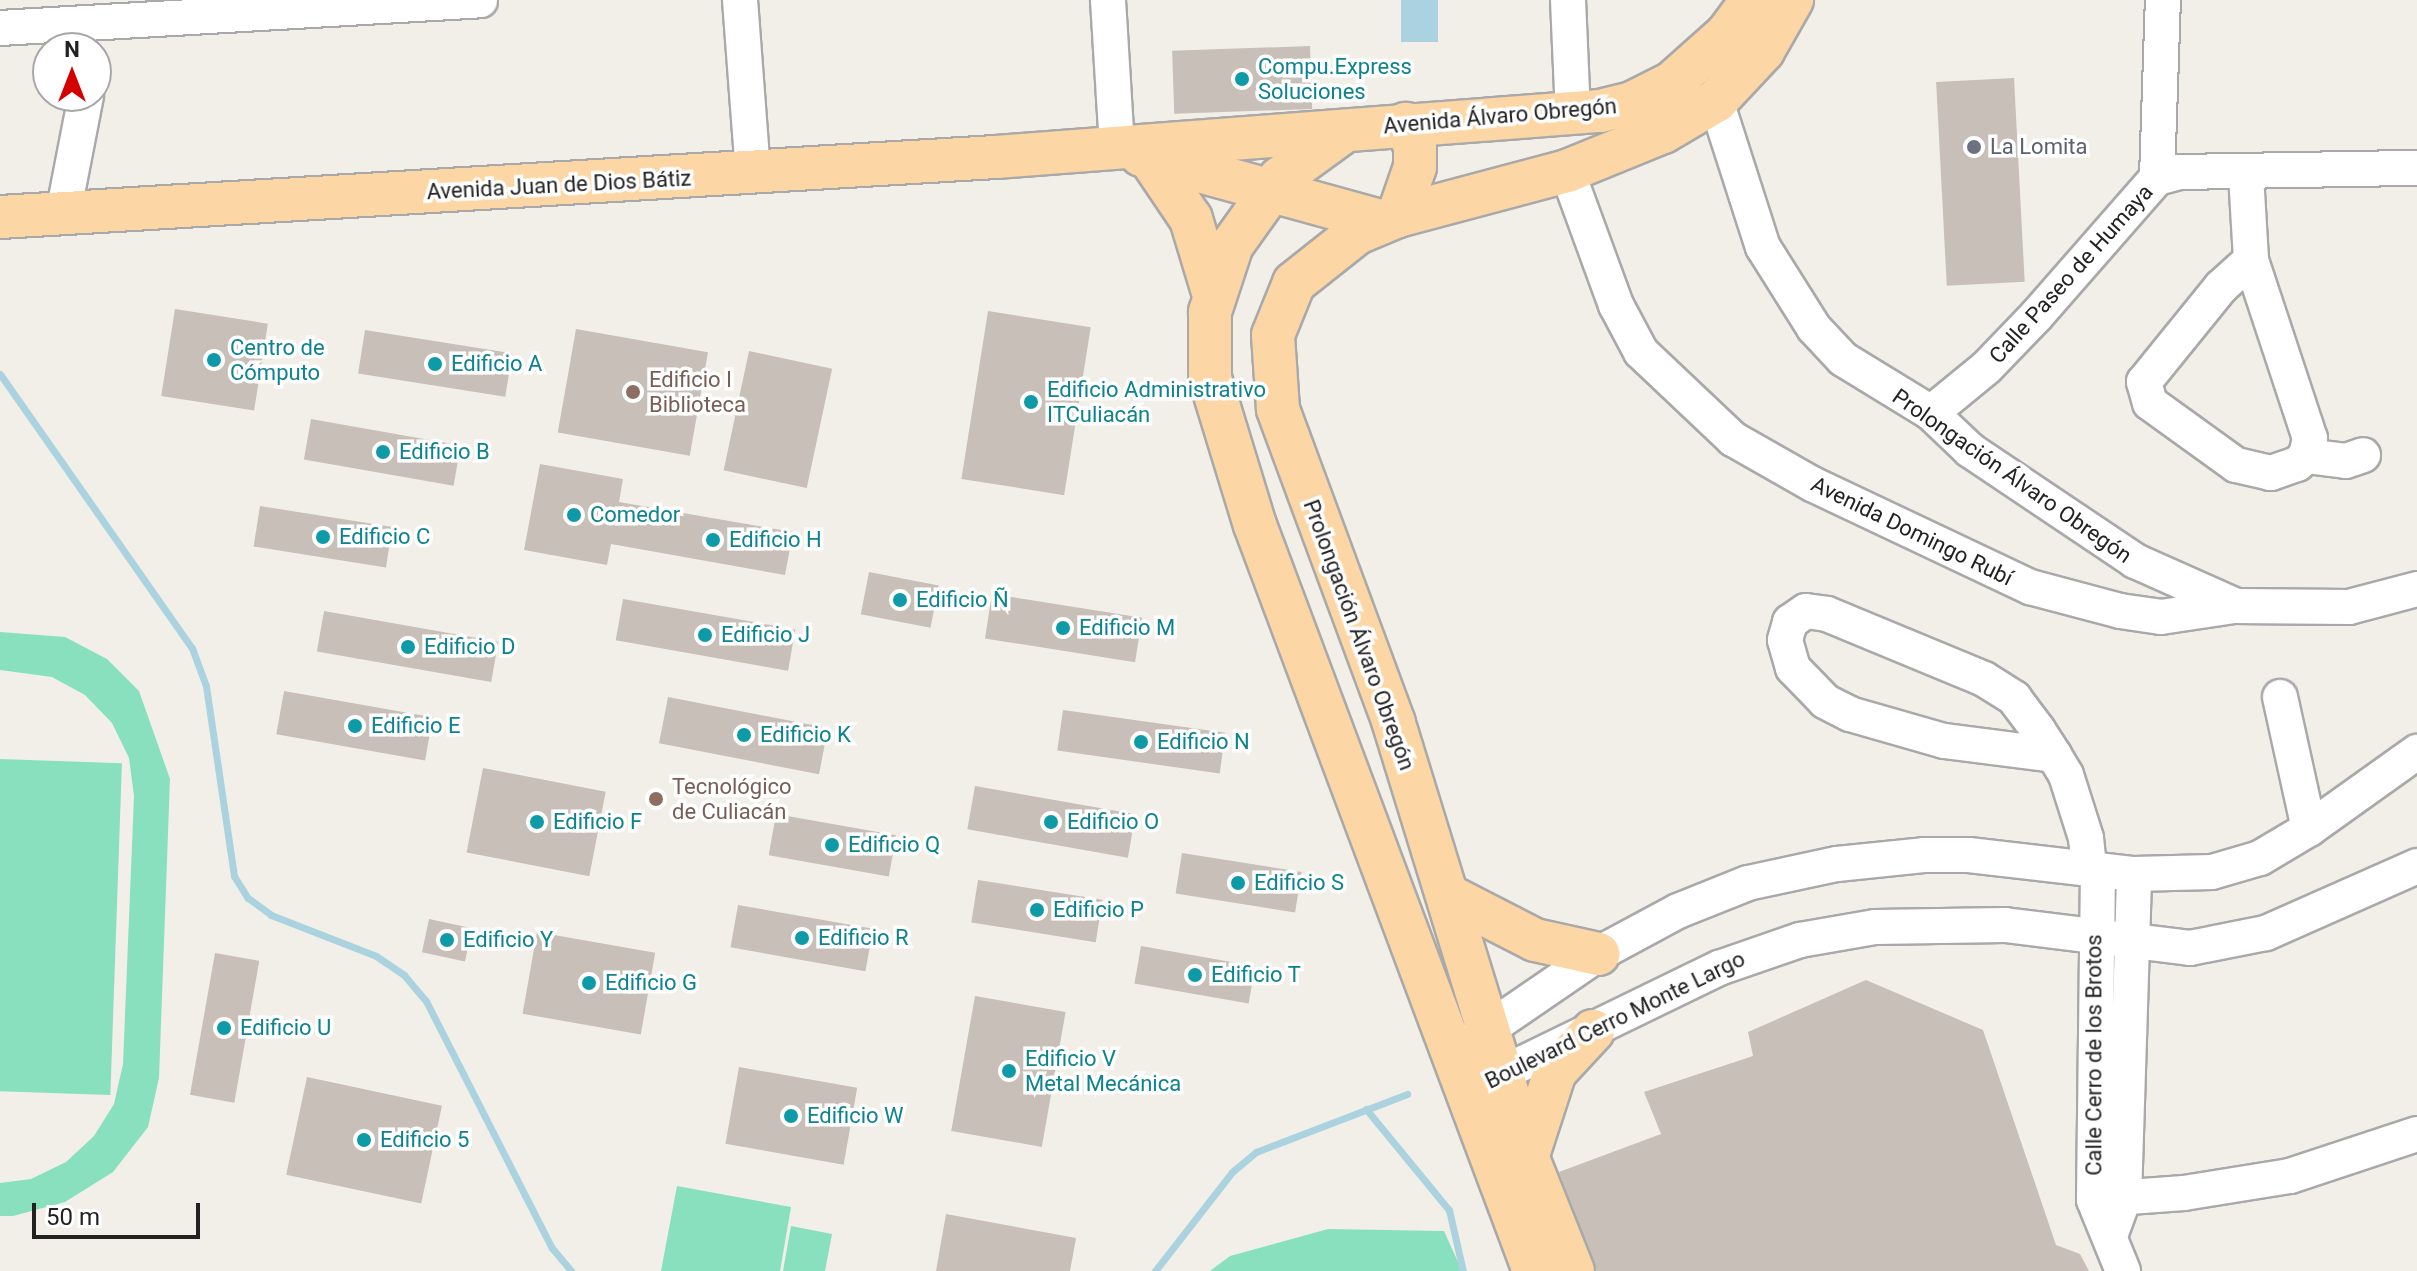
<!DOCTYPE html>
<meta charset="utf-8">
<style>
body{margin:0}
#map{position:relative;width:2417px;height:1271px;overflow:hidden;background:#f2efe9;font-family:Roboto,sans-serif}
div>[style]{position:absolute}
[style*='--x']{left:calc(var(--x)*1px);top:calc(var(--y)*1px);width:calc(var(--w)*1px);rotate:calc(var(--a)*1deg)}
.pitch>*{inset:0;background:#88e0be;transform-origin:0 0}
.water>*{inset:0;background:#aad3df;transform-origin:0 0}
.stream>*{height:7px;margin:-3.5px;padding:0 3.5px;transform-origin:3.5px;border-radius:3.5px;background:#aad3df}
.building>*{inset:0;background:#c7bfb8;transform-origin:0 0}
.roads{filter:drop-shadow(2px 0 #a9a9a9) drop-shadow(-2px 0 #a9a9a9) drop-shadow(0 2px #a9a9a9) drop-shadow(0 -2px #a9a9a9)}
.minor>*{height:34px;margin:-17px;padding:0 17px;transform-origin:17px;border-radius:17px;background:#fff}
.major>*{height:42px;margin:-21px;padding:0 21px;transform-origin:21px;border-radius:21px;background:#fcd6a4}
.dots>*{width:22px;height:22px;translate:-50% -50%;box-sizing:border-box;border:4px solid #fff;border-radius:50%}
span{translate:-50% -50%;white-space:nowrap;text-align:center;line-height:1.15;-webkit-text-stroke:7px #fff;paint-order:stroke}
.culture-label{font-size:22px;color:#0d838f}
.left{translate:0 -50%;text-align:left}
.street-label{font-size:22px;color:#222}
.worship-label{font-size:22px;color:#5b616d}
.education-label{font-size:22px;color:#785e54}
.north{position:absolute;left:32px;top:32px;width:80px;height:80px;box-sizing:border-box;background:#fff;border:2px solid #a7a7a7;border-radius:50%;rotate:0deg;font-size:22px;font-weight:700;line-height:32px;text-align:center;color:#222}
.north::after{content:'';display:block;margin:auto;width:28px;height:36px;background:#d40000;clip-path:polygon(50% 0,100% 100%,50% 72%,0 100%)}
.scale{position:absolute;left:32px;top:1203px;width:168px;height:36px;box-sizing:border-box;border:4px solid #222;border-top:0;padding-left:10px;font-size:24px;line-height:28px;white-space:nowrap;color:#222;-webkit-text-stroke:6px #fff;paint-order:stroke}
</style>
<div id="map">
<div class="pitch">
<i style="clip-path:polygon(0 632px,65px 637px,107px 659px,139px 691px,170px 779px,159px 1078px,148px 1127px,113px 1172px,65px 1202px,13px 1216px,0 1216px,0 1183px,31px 1179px,66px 1162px,94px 1136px,114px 1104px,123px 1064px,134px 796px,129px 758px,112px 723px,85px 695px,52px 677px,0 670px)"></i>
<i style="left:0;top:759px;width:122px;height:332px;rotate:2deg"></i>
<i style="clip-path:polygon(677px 1186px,791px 1207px,780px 1271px,661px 1271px)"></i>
<i style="clip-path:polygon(791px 1226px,832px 1234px,825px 1271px,783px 1271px)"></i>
<i style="clip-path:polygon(1328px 1229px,1444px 1231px,1462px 1271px,1210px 1271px,1230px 1256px)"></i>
</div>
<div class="water">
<i style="left:1401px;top:0;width:37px;height:42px"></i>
</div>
<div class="stream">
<i style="--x:0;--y:374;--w:335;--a:55"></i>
<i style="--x:192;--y:648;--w:40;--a:69.8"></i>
<i style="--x:206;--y:686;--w:192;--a:81.6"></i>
<i style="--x:234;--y:876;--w:26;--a:58"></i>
<i style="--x:248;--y:898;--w:29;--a:36"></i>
<i style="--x:271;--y:915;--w:113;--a:21.3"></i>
<i style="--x:376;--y:956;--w:34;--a:34"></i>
<i style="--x:404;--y:975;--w:34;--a:50"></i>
<i style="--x:426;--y:1001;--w:277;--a:63"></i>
<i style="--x:552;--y:1248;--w:30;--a:50"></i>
<i style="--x:1366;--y:1109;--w:131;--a:50.6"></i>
<i style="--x:1449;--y:1210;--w:63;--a:77.1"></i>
<i style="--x:1155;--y:1271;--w:125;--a:-52.1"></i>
<i style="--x:1232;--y:1172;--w:31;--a:-40"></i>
<i style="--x:1256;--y:1152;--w:162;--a:-21"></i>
</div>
<div class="building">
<i style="left:1310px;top:46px;width:63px;height:138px;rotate:88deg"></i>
<i style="left:2014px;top:78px;width:204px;height:78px;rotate:87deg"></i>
<i style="left:175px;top:309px;width:94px;height:88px;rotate:9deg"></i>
<i style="left:988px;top:311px;width:104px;height:170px;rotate:9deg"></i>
<i style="left:576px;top:329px;width:134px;height:105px;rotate:10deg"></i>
<i style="left:365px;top:330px;width:149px;height:44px;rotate:9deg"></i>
<i style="left:749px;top:351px;width:85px;height:122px;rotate:12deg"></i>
<i style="left:311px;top:419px;width:152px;height:41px;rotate:10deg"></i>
<i style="clip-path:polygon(540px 464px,623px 479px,619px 502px,793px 532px,785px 575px,611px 544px,607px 565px,524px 550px)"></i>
<i style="left:260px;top:506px;width:134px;height:41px;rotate:9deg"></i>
<i style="left:869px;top:572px;width:71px;height:43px;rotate:11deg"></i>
<i style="left:992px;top:594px;width:152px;height:45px;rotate:9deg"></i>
<i style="left:623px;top:599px;width:175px;height:42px;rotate:10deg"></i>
<i style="left:324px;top:611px;width:177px;height:41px;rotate:10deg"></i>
<i style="left:284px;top:691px;width:151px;height:44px;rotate:10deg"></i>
<i style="left:668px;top:697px;width:163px;height:47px;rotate:11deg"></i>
<i style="left:1063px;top:710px;width:164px;height:41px;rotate:8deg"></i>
<i style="left:483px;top:768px;width:125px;height:86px;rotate:11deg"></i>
<i style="left:975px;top:786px;width:163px;height:44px;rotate:10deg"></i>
<i style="left:776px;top:814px;width:122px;height:42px;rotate:10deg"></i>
<i style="left:1182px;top:853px;width:121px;height:41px;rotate:9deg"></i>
<i style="left:978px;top:880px;width:126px;height:43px;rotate:9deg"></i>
<i style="left:738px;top:905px;width:137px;height:43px;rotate:10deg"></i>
<i style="left:429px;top:919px;width:44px;height:34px;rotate:12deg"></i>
<i style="left:537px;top:932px;width:120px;height:83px;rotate:10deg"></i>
<i style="left:1141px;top:946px;width:116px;height:38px;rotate:10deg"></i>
<i style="left:215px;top:953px;width:45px;height:144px;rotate:10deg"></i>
<i style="clip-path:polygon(1866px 980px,1983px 1030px,2056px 1245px,2080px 1254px,2089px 1271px,1596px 1271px,1559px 1172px,1661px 1134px,1644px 1092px,1753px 1056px,1748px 1032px)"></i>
<i style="left:975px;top:996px;width:92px;height:137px;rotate:10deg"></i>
<i style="left:739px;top:1067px;width:120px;height:78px;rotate:10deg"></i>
<i style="left:307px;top:1077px;width:138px;height:100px;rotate:12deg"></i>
<i style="clip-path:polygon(946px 1214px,1076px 1238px,1070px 1271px,936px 1271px)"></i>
</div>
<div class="roads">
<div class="minor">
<i style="--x:740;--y:0;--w:173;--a:85.7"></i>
<i style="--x:1108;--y:0;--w:149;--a:86.5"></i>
<i style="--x:1568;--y:0;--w:114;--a:87.5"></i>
<i style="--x:0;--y:28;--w:481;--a:-3.3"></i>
<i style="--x:1716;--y:101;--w:153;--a:72.2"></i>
<i style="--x:1763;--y:247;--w:96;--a:57.8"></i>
<i style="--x:1814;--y:328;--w:42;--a:46.9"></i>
<i style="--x:1843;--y:359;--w:103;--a:31.5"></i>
<i style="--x:1931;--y:413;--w:54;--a:43.5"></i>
<i style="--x:1970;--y:450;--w:199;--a:33.9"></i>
<i style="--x:2135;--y:561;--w:108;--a:24"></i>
<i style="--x:1567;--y:171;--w:143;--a:69.9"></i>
<i style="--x:1616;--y:305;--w:53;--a:62"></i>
<i style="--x:1641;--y:352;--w:127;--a:43.4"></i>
<i style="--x:1733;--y:439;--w:93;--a:29.6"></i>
<i style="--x:1814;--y:485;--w:239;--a:25.3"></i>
<i style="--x:2030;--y:587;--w:93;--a:14.9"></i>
<i style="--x:2120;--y:611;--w:41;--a:8.3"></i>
<i style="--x:2161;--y:617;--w:74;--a:-8.6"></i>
<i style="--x:2234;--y:606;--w:115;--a:0.5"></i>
<i style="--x:2349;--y:607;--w:70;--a:-14.8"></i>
<i style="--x:2246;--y:175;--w:85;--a:86.6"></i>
<i style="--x:2251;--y:260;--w:188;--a:71.7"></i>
<i style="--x:2310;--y:438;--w:18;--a:103"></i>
<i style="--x:2306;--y:456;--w:12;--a:138"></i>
<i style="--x:2297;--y:464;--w:28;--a:161"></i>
<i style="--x:2271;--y:473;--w:36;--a:-167"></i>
<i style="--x:2236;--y:465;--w:106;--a:-144.2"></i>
<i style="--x:2150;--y:403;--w:22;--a:-106"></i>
<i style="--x:2144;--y:382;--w:122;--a:-51"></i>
<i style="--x:2221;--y:287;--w:40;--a:-42"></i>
<i style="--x:2157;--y:178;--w:178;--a:-88.1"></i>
<i style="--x:63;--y:214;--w:120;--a:-79"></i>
<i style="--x:1931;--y:413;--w:72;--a:-39.4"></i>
<i style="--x:1987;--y:367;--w:72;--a:-46.1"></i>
<i style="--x:2037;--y:315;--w:182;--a:-48.8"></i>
<i style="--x:2157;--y:178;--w:23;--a:-15"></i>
<i style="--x:2179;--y:172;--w:238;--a:-1"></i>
<i style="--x:2306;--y:456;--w:40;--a:7.1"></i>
<i style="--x:2346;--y:461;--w:18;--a:-19"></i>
<i style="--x:2280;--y:697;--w:135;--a:77.6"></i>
<i style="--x:2054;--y:755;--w:111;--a:-172.7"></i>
<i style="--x:1944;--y:741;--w:98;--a:-164"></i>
<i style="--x:1850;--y:714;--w:28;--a:-153"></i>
<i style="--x:1825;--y:701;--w:46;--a:-134.1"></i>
<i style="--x:1793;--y:668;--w:29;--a:-106"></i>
<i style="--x:1785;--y:640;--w:19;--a:-74"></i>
<i style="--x:1790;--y:622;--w:19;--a:-35"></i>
<i style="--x:1806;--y:611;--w:21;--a:8"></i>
<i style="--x:1827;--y:614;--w:170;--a:22.5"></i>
<i style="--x:1984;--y:679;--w:36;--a:32"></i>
<i style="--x:2014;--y:698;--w:40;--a:53"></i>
<i style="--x:2038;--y:730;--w:30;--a:57"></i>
<i style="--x:2054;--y:755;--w:23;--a:59"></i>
<i style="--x:2066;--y:775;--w:66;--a:72.4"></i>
<i style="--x:2086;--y:838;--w:31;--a:84"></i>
<i style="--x:2098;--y:870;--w:330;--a:90.7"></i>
<i style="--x:2094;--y:1200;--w:77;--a:67.8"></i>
<i style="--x:1468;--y:1043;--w:158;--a:-34.4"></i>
<i style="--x:1598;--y:954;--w:91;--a:-28.3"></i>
<i style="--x:1678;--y:911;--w:75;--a:-21.8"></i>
<i style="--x:1748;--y:883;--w:91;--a:-12.1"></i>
<i style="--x:1837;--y:864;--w:87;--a:-5.9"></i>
<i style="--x:1924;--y:855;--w:45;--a:0"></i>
<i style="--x:1969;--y:855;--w:166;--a:6.6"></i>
<i style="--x:2134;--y:874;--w:78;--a:-1.5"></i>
<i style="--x:2212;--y:872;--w:50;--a:-16.3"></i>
<i style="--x:2260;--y:858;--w:57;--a:-30.6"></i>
<i style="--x:2309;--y:829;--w:133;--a:-35.5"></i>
<i style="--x:1480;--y:1084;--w:266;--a:-25.9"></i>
<i style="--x:1719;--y:968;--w:86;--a:-19.1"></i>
<i style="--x:1800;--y:940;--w:76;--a:-9.8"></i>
<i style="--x:1875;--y:927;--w:130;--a:-0.9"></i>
<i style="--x:2005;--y:925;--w:186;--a:7.1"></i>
<i style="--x:2190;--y:948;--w:77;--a:-11.2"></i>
<i style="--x:2266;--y:933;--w:165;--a:-23.9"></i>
<i style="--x:2102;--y:1199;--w:82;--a:-4.2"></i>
<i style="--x:2184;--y:1193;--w:107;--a:-9.1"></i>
<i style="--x:2290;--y:1176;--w:134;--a:-18.3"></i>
<i style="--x:2110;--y:1236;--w:40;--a:-69.8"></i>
<i style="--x:2124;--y:1198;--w:324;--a:-88.2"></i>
</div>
<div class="major">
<i style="--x:1342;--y:133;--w:77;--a:144"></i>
<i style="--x:1280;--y:178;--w:82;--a:125.6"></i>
<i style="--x:1232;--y:245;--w:71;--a:108.2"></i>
<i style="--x:1210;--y:312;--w:66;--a:90"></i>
<i style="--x:1210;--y:378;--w:154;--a:73"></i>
<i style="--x:1255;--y:525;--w:796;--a:69.49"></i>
<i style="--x:1141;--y:155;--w:249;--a:15.4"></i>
<i style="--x:1149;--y:157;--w:75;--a:55.9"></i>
<i style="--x:1191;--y:219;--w:76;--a:73.2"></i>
<i style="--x:1398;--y:216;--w:52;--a:-70.9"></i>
<i style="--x:1415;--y:167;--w:20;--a:-90"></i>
<i style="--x:1415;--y:147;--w:25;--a:-111"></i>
<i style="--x:0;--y:217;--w:998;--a:-3.45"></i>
<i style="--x:996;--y:157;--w:606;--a:-4.36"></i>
<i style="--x:1600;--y:111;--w:33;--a:-14"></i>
<i style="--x:1632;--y:103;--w:45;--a:-26.6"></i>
<i style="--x:1672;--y:83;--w:74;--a:-41.7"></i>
<i style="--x:1727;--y:34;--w:42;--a:-53.7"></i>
<i style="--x:1451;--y:897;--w:94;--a:27.1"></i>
<i style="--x:1535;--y:940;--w:65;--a:12.5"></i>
<i style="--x:1528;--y:1155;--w:87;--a:-72"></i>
<i style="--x:1555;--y:1072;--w:56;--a:-47.2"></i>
<i style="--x:1573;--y:1271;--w:124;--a:-111.8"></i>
<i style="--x:1527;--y:1156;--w:453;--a:-107.1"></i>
<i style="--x:1394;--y:723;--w:335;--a:-110.3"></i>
<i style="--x:1278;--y:409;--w:74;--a:-93.9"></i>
<i style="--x:1273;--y:335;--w:56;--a:-68"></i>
<i style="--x:1294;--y:283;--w:80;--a:-38.4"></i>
<i style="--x:1357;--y:233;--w:44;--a:-22.5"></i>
<i style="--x:1398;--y:216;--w:175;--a:-14.9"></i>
<i style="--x:1567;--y:171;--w:104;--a:-22.1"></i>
<i style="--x:1663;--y:132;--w:61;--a:-30.3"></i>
<i style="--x:1716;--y:101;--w:69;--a:-46.8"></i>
<i style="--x:1763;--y:51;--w:59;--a:-60.4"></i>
</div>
</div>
<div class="dots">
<i style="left:1242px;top:79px;background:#0f9aa8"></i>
<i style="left:1974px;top:147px;background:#6b7280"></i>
<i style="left:214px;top:360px;background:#0f9aa8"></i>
<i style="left:435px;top:364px;background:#0f9aa8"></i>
<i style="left:633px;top:392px;background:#8d6e63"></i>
<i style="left:1031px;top:402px;background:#0f9aa8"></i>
<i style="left:383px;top:452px;background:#0f9aa8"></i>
<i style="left:574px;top:515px;background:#0f9aa8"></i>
<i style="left:323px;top:537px;background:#0f9aa8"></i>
<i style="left:713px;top:540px;background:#0f9aa8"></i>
<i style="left:900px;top:600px;background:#0f9aa8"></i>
<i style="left:1063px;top:628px;background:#0f9aa8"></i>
<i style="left:705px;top:635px;background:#0f9aa8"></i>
<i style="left:408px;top:647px;background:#0f9aa8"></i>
<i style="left:355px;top:726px;background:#0f9aa8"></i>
<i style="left:744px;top:735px;background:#0f9aa8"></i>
<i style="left:1141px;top:742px;background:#0f9aa8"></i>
<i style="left:656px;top:799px;background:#8d6e63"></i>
<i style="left:537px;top:822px;background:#0f9aa8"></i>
<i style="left:1051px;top:822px;background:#0f9aa8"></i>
<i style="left:832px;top:845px;background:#0f9aa8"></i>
<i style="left:1238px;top:883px;background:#0f9aa8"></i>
<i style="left:1037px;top:910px;background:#0f9aa8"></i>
<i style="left:802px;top:938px;background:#0f9aa8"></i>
<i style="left:447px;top:940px;background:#0f9aa8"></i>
<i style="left:1195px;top:975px;background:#0f9aa8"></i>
<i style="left:589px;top:983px;background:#0f9aa8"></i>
<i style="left:224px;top:1028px;background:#0f9aa8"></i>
<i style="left:1009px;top:1071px;background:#0f9aa8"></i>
<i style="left:791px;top:1116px;background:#0f9aa8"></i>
<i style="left:364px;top:1140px;background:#0f9aa8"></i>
</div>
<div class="culture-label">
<span class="left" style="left:1258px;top:79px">Compu.Express<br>Soluciones</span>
<span class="left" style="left:230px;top:360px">Centro de<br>Cómputo</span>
<span class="left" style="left:451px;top:364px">Edificio A</span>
<span class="left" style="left:1047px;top:402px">Edificio Administrativo<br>ITCuliacán</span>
<span class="left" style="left:399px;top:452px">Edificio B</span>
<span class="left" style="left:590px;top:515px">Comedor</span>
<span class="left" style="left:339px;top:537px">Edificio C</span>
<span class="left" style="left:729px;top:540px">Edificio H</span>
<span class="left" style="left:916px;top:600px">Edificio Ñ</span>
<span class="left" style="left:1079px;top:628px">Edificio M</span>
<span class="left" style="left:721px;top:635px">Edificio J</span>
<span class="left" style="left:424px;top:647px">Edificio D</span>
<span class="left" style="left:371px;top:726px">Edificio E</span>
<span class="left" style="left:760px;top:735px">Edificio K</span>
<span class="left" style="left:1157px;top:742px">Edificio N</span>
<span class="left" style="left:553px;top:822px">Edificio F</span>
<span class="left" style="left:1067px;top:822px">Edificio O</span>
<span class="left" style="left:848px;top:845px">Edificio Q</span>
<span class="left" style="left:1254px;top:883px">Edificio S</span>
<span class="left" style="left:1053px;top:910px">Edificio P</span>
<span class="left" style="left:818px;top:938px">Edificio R</span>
<span class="left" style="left:463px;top:940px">Edificio Y</span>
<span class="left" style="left:1211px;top:975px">Edificio T</span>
<span class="left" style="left:605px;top:983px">Edificio G</span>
<span class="left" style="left:240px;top:1028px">Edificio U</span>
<span class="left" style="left:1025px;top:1071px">Edificio V<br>Metal Mecánica</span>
<span class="left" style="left:807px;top:1116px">Edificio W</span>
<span class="left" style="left:380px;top:1140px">Edificio 5</span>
</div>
<div class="street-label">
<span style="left:1500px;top:116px;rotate:-5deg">Avenida Álvaro Obregón</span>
<span style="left:559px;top:185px;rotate:-3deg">Avenida Juan de Dios Bátiz</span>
<span style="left:2071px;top:274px;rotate:-48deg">Calle Paseo de Humaya</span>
<span style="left:2012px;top:476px;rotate:35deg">Prolongación Álvaro Obregón</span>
<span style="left:1912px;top:531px;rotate:26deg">Avenida Domingo Rubí</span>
<span style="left:1359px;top:635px;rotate:70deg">Prolongación Álvaro Obregón</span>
<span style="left:1615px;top:1020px;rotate:-26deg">Boulevard Cerro Monte Largo</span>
<span style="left:2094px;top:1055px;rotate:-90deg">Calle Cerro de los Brotos</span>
</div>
<div class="worship-label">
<span class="left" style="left:1990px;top:147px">La Lomita</span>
</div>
<div class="education-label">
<span class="left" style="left:649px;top:392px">Edificio I<br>Biblioteca</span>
<span class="left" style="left:672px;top:799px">Tecnológico<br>de Culiacán</span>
</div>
<div class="north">N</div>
<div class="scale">50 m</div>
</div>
